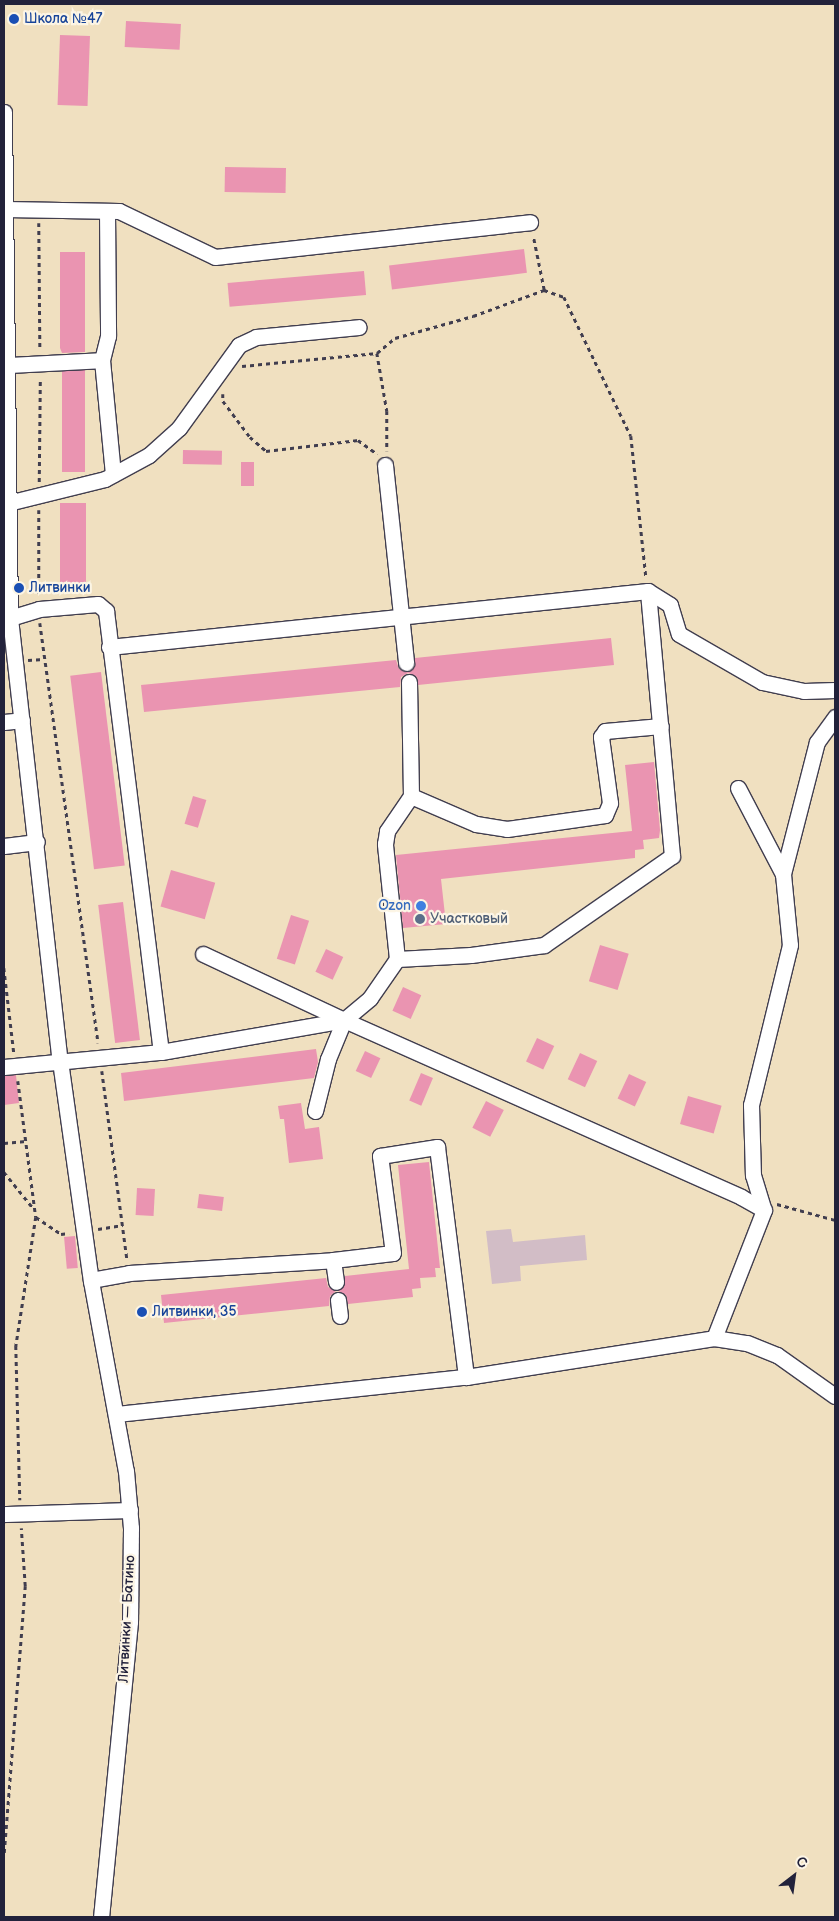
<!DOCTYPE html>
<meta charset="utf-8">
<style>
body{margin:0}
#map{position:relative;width:839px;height:1921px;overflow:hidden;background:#f0e0c0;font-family:"Balsamiq Sans",sans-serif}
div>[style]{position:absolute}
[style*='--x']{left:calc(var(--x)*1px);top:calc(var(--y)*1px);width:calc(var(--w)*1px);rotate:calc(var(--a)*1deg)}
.industrial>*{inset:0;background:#d2bdc6}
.building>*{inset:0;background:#ea94b1;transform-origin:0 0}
.path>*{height:2.5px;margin-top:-1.25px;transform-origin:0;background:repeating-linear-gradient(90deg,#413e4f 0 4px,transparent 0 8px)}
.roads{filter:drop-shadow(1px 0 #413e4f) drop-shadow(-1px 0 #413e4f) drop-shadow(0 1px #413e4f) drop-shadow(0 -1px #413e4f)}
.minor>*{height:15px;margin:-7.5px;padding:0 7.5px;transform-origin:7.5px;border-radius:7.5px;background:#fff}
.dots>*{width:14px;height:14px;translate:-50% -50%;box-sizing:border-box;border:2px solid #fcf5e5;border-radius:50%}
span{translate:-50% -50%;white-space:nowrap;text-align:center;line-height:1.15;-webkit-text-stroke:4.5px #fcf5e5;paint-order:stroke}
.transit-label{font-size:14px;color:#164399}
.left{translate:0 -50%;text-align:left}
.shop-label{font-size:14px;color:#366cbe}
.right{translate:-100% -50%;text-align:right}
.service-label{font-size:14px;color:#4e5e75}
.street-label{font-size:14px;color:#22223b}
.frame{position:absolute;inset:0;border:5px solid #22223b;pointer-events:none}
.north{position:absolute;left:769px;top:1851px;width:50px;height:50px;-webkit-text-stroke:4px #fcf5e5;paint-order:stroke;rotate:30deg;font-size:14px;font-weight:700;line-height:20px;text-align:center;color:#22223b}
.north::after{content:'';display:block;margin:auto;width:18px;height:22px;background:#22223b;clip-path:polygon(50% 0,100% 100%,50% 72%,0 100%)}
</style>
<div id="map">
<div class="industrial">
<i style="clip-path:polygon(511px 1229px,513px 1242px,585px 1235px,587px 1260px,520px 1266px,521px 1281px,492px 1284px,486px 1231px)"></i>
</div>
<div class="building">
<i style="left:126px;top:21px;width:55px;height:26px;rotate:3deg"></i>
<i style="left:60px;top:35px;width:30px;height:70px;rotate:2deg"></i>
<i style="left:225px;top:167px;width:61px;height:25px;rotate:1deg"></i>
<i style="left:524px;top:249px;width:24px;height:136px;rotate:83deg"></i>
<i style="clip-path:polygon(60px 252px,85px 252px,85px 352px,62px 353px,60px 348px)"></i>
<i style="left:364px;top:271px;width:24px;height:137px;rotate:85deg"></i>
<i style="left:85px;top:370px;width:102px;height:23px;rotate:90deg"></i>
<i style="left:183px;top:450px;width:39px;height:14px;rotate:1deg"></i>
<i style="left:241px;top:462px;width:13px;height:24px"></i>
<i style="left:60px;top:503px;width:26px;height:81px"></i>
<i style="clip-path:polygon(611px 638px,614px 665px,418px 685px,417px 677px,408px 673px,401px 677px,400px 687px,144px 712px,141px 685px,396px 660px,399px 669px,406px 672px,414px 667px,415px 658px)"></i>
<i style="left:101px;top:672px;width:195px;height:31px;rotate:83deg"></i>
<i style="clip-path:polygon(654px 762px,660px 830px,659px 838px,643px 840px,644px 849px,635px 850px,635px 858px,441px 879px,446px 924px,403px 928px,396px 855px,632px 831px,625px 765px)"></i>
<i style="left:193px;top:796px;width:14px;height:29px;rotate:17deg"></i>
<i style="left:171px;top:870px;width:46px;height:38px;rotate:16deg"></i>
<i style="left:123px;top:902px;width:139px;height:25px;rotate:83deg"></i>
<i style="left:291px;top:915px;width:19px;height:46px;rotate:18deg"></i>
<i style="left:600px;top:945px;width:30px;height:38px;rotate:17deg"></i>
<i style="left:326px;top:949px;width:19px;height:25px;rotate:25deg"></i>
<i style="left:403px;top:987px;width:20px;height:26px;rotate:24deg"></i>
<i style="left:537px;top:1038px;width:19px;height:26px;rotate:25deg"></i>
<i style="clip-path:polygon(316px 1049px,318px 1062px,314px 1078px,124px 1101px,121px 1073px)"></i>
<i style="left:365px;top:1051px;width:17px;height:22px;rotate:25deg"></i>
<i style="left:580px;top:1053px;width:19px;height:29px;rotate:25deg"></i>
<i style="left:421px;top:1073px;width:13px;height:30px;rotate:23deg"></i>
<i style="left:629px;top:1074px;width:19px;height:27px;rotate:25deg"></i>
<i style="clip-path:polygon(16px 1075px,19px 1103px,4px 1105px,4px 1076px)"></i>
<i style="left:688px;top:1096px;width:35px;height:29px;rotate:16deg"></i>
<i style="left:486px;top:1101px;width:20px;height:30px;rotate:27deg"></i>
<i style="clip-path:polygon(301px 1103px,305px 1129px,319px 1127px,323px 1159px,289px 1163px,284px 1119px,280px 1119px,278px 1106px)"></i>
<i style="clip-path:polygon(429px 1162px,440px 1268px,435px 1268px,436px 1277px,420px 1278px,421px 1288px,412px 1289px,413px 1297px,348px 1304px,346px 1295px,338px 1291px,344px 1286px,345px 1276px,409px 1269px,398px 1165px)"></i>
<i style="left:137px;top:1188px;width:18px;height:27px;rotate:3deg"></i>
<i style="left:199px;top:1194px;width:25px;height:14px;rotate:7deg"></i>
<i style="left:75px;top:1236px;width:32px;height:11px;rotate:85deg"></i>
<i style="clip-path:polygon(326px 1278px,328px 1287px,336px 1291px,330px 1296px,329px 1306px,164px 1323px,161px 1295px)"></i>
</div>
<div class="path">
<i style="--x:39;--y:223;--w:127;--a:89.5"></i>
<i style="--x:544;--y:290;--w:21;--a:19"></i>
<i style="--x:564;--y:297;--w:154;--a:64.3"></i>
<i style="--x:631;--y:436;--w:141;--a:83.9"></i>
<i style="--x:377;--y:353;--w:59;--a:80.2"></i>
<i style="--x:387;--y:411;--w:40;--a:90"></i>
<i style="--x:242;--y:366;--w:136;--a:-5.5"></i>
<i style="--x:377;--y:353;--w:23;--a:-40"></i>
<i style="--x:395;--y:338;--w:81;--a:-15.8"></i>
<i style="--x:473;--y:316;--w:76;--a:-20.1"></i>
<i style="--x:544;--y:290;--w:55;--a:-101.5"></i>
<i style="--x:223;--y:394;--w:7;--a:90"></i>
<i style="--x:223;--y:401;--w:45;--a:53.1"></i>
<i style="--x:250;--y:437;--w:21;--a:41"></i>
<i style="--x:266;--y:451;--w:93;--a:-6.8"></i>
<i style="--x:358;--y:440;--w:24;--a:36"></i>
<i style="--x:39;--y:482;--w:104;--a:-89.4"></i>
<i style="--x:39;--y:510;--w:85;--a:90"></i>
<i style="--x:40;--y:623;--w:424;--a:82.1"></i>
<i style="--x:28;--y:660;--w:16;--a:-4"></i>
<i style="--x:4;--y:968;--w:86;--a:83.3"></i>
<i style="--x:102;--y:1071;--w:190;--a:82.4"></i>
<i style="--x:18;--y:1081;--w:137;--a:82.5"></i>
<i style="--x:36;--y:1217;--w:131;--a:98.8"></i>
<i style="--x:16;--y:1346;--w:154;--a:88.5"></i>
<i style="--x:4;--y:1143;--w:22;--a:-5"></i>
<i style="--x:4;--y:1172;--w:48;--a:51"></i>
<i style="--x:777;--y:1204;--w:60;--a:15.4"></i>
<i style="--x:36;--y:1217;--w:30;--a:34"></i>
<i style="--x:61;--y:1234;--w:8;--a:-7"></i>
<i style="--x:98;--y:1229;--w:25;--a:-9"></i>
<i style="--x:4;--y:1853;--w:268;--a:-85.5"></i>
<i style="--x:25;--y:1586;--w:58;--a:-93.9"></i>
</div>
<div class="roads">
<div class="minor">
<i style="--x:4;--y:112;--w:506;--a:89.32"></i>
<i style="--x:10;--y:618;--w:446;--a:83.6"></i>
<i style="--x:60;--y:1061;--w:222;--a:82"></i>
<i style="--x:91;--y:1281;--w:193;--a:79.6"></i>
<i style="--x:126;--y:1471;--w:57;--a:85"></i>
<i style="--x:131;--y:1528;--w:94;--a:90.6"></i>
<i style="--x:130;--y:1622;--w:296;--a:95.6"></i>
<i style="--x:5;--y:209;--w:114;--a:1"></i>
<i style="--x:119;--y:211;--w:106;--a:25.6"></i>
<i style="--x:215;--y:257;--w:317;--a:-6.3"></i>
<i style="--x:107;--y:211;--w:125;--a:89.5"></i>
<i style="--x:108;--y:336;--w:25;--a:104"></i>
<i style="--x:102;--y:360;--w:115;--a:84.5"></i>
<i style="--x:7;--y:365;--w:95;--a:-3"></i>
<i style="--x:385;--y:465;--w:199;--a:83.9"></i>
<i style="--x:8;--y:503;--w:100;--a:-13.9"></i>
<i style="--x:105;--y:479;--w:50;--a:-28.6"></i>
<i style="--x:149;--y:455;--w:40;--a:-42"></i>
<i style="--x:179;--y:428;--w:102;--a:-54.1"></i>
<i style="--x:239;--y:345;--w:19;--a:-25"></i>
<i style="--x:256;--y:337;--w:103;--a:-5.5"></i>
<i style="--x:10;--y:618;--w:30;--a:-17"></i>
<i style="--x:39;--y:609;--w:59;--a:-4.8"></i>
<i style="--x:98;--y:604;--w:11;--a:41"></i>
<i style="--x:106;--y:611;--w:444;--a:82.9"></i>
<i style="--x:109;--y:647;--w:542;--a:-5.93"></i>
<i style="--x:648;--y:591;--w:26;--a:32"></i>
<i style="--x:670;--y:605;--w:30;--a:73"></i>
<i style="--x:679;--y:634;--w:96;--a:30"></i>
<i style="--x:762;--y:682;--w:43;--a:12.1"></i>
<i style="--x:804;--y:691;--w:31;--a:-2"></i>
<i style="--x:4;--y:722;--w:18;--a:-6"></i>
<i style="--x:738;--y:788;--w:97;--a:62.4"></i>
<i style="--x:783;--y:874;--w:71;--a:84.4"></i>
<i style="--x:790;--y:945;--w:165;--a:103.7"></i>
<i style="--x:751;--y:1105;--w:70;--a:88.4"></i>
<i style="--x:753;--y:1175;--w:37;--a:73"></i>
<i style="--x:411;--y:796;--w:71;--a:23.3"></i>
<i style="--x:476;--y:824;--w:31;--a:9"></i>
<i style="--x:507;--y:829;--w:99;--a:-8.1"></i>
<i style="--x:605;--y:815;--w:13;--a:-67"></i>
<i style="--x:610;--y:803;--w:67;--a:-97.8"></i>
<i style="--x:601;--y:737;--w:7;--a:-56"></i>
<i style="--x:605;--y:731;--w:56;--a:-5.1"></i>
<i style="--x:4;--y:846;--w:33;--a:-7"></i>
<i style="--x:783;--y:874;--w:136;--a:-75.6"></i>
<i style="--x:817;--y:742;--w:31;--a:-54"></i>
<i style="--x:203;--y:954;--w:156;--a:25.1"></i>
<i style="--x:344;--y:1020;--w:435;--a:24"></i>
<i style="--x:741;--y:1197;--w:26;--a:29"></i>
<i style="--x:764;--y:1210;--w:137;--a:111.3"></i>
<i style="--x:397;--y:959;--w:116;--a:-96"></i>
<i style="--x:385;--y:844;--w:13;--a:-81"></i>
<i style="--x:387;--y:831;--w:42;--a:-55.6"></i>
<i style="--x:411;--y:796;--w:114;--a:-91"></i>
<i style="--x:4;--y:1067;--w:158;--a:-5.5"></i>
<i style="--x:161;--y:1052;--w:186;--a:-9.9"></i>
<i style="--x:315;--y:1111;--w:54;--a:-76"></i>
<i style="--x:328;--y:1059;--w:42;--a:-67.7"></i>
<i style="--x:344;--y:1020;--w:34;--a:-40"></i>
<i style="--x:370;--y:998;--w:47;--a:-55.3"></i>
<i style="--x:397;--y:959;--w:74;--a:-3.1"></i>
<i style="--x:471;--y:955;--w:74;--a:-7.8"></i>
<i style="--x:544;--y:945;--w:156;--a:-34.8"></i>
<i style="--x:672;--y:856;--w:266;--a:-95.2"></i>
<i style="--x:333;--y:1260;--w:22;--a:82"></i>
<i style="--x:91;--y:1280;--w:39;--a:-10"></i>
<i style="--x:129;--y:1273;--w:204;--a:-3.6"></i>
<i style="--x:333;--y:1260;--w:60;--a:-6.7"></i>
<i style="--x:393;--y:1253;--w:98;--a:-97.6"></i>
<i style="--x:380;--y:1156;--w:58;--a:-9"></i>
<i style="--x:437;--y:1147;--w:232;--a:82.8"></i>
<i style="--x:338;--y:1300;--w:16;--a:83"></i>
<i style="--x:117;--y:1414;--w:351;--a:-6.1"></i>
<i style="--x:466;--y:1377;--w:251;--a:-8.9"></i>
<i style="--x:714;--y:1338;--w:33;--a:9"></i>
<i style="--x:747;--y:1343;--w:32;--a:22"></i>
<i style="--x:777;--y:1355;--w:71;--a:35.3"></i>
<i style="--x:4;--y:1514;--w:126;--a:-1.8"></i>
</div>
</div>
<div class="dots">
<i style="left:14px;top:19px;background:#1a4fb4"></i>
<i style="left:19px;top:588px;background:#1a4fb4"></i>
<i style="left:421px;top:906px;background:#3f7fe0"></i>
<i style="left:420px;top:919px;background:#5c6f8a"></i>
<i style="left:142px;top:1312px;background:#1a4fb4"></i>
</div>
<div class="transit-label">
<span class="left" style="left:24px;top:19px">Школа №47</span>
<span class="left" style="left:29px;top:588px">Литвинки</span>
<span class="left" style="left:152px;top:1312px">Литвинки, 35</span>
</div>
<div class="shop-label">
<span class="right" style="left:411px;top:906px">Ozon</span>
</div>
<div class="service-label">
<span class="left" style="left:430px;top:919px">Участковый</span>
</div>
<div class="street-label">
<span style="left:127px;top:1619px;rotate:-87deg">Литвинки — Батино</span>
</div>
<div class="frame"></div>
<div class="north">С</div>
</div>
